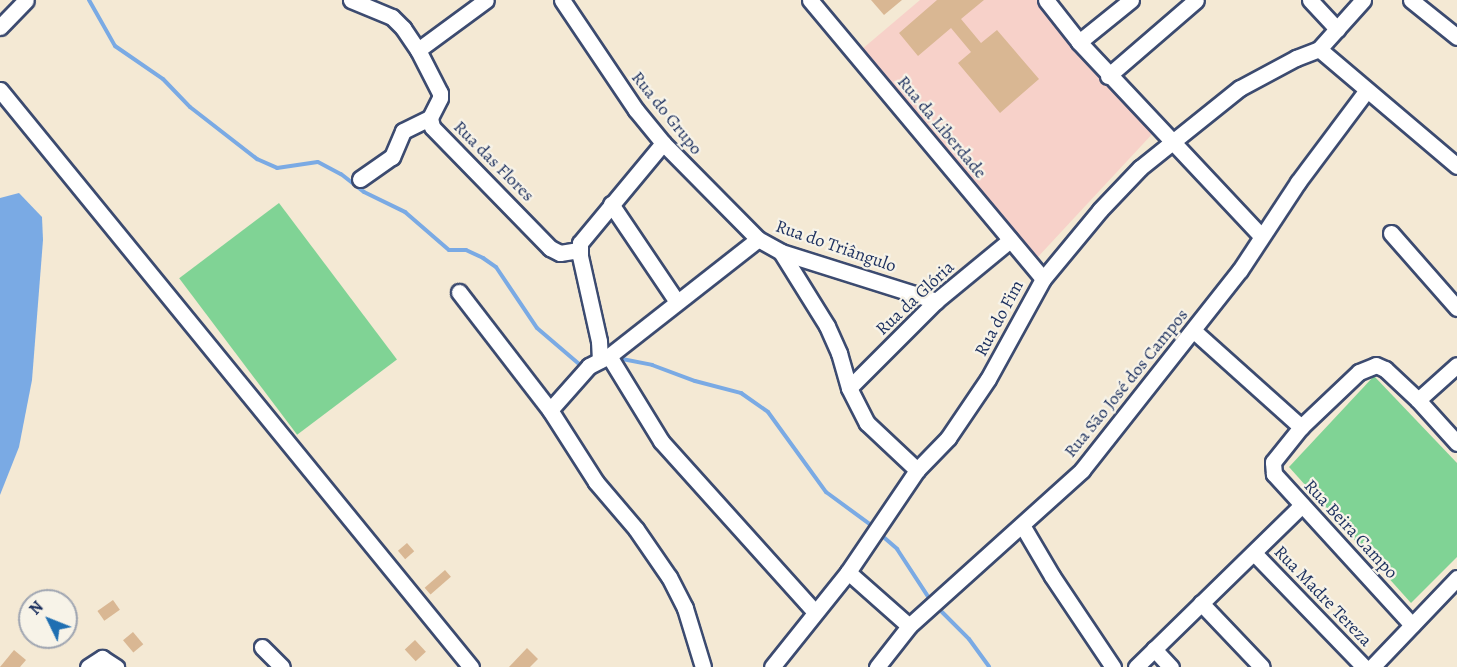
<!DOCTYPE html>
<meta charset="utf-8">
<style>
body{margin:0}
#map{position:relative;width:1457px;height:667px;overflow:hidden;background:#f4e9d4;font-family:Alegreya,serif}
div>[style]{position:absolute}
[style*='--x']{left:calc(var(--x)*1px);top:calc(var(--y)*1px);width:calc(var(--w)*1px);rotate:calc(var(--a)*1deg)}
.built>*{inset:0;background:#f7d1c9}
.green>*{inset:0;background:#80d395;transform-origin:0 0}
.water>*{inset:0;background:#7aaae4}
.stream>*{height:4px;margin:-2px;padding:0 2px;transform-origin:2px;border-radius:2px;background:#7aaae4}
.building>*{inset:0;background:#d9b793;transform-origin:0 0}
.roads{filter:drop-shadow(2px 0 #3c4b70) drop-shadow(-2px 0 #3c4b70) drop-shadow(0 2px #3c4b70) drop-shadow(0 -2px #3c4b70)}
.minor>*{height:15px;margin:-7.5px;padding:0 7.5px;transform-origin:7.5px;border-radius:7.5px;background:#fff}
span{translate:-50% -50%;white-space:nowrap;text-align:center;line-height:1.15;-webkit-text-stroke:4.5px #f7f3e8;paint-order:stroke}
.street-label{font-size:18px;color:#1b2f5e}
.north{position:absolute;left:18px;top:589px;width:60px;height:60px;box-sizing:border-box;background:#f7f3e8;border:2px solid #9fa5b1;border-radius:50%;rotate:313deg;font-size:16px;font-weight:700;line-height:24px;text-align:center;color:#1b2f5e}
.north::after{content:'';display:block;margin:auto;width:21px;height:27px;background:#1f6fb2;clip-path:polygon(50% 0,100% 100%,50% 72%,0 100%)}
</style>
<div id="map">
<div class="built">
<i style="clip-path:polygon(920px 0,1041px 0,1155px 131px,1036px 259px,861px 50px)"></i>
</div>
<div class="green">
<i style="left:279px;top:203px;width:196px;height:125px;rotate:53deg"></i>
<i style="clip-path:polygon(1374px 376px,1457px 463px,1457px 557px,1411px 603px,1289px 467px)"></i>
</div>
<div class="water">
<i style="clip-path:polygon(19px 193px,42px 217px,43px 240px,32px 380px,19px 447px,0 495px,0 198px)"></i>
</div>
<div class="stream">
<i style="--x:89;--y:0;--w:53;--a:60.5"></i>
<i style="--x:115;--y:46;--w:58;--a:34.5"></i>
<i style="--x:163;--y:79;--w:39;--a:46"></i>
<i style="--x:190;--y:107;--w:85;--a:37.8"></i>
<i style="--x:257;--y:159;--w:22;--a:24"></i>
<i style="--x:277;--y:168;--w:41;--a:-8.3"></i>
<i style="--x:318;--y:162;--w:26;--a:28"></i>
<i style="--x:341;--y:174;--w:29;--a:38"></i>
<i style="--x:364;--y:192;--w:46;--a:26"></i>
<i style="--x:405;--y:212;--w:58;--a:40.8"></i>
<i style="--x:449;--y:250;--w:17;--a:0"></i>
<i style="--x:466;--y:250;--w:19;--a:25"></i>
<i style="--x:483;--y:258;--w:16;--a:35"></i>
<i style="--x:496;--y:267;--w:73;--a:56.1"></i>
<i style="--x:537;--y:328;--w:55;--a:40.6"></i>
<i style="--x:579;--y:364;--w:6;--a:-9"></i>
<i style="--x:617;--y:358;--w:36;--a:11"></i>
<i style="--x:652;--y:365;--w:46;--a:20.4"></i>
<i style="--x:695;--y:381;--w:48;--a:14.6"></i>
<i style="--x:741;--y:393;--w:33;--a:35"></i>
<i style="--x:768;--y:412;--w:99;--a:54.1"></i>
<i style="--x:826;--y:492;--w:56;--a:36.3"></i>
<i style="--x:880;--y:534;--w:23;--a:41"></i>
<i style="--x:897;--y:549;--w:59;--a:56.9"></i>
<i style="--x:942;--y:612;--w:38;--a:45"></i>
<i style="--x:969;--y:639;--w:34;--a:54"></i>
</div>
<div class="building">
<i style="clip-path:polygon(871px 0,902px 0,884px 15px)"></i>
<i style="clip-path:polygon(937px 0,984px 0,961px 19px,981px 43px,997px 30px,1039px 79px,1000px 113px,958px 63px,971px 52px,951px 28px,918px 56px,899px 33px)"></i>
<i style="left:407px;top:543px;width:11px;height:12px;rotate:49deg"></i>
<i style="left:445px;top:570px;width:9px;height:27px;rotate:49deg"></i>
<i style="left:113px;top:600px;width:12px;height:19px;rotate:55deg"></i>
<i style="left:133px;top:632px;width:16px;height:13px;rotate:50deg"></i>
<i style="left:415px;top:640px;width:16px;height:14px;rotate:47deg"></i>
<i style="clip-path:polygon(527px 648px,538px 659px,530px 667px,509px 667px)"></i>
<i style="clip-path:polygon(14px 650px,26px 660px,20px 667px,0 667px)"></i>
</div>
<div class="roads">
<div class="minor">
<i style="--x:351;--y:0;--w:44;--a:22.5"></i>
<i style="--x:392;--y:17;--w:16;--a:45"></i>
<i style="--x:403;--y:28;--w:27;--a:56"></i>
<i style="--x:418;--y:50;--w:48;--a:62.9"></i>
<i style="--x:440;--y:93;--w:5;--a:90"></i>
<i style="--x:440;--y:98;--w:22;--a:117"></i>
<i style="--x:430;--y:118;--w:9;--a:77"></i>
<i style="--x:432;--y:127;--w:169;--a:45.7"></i>
<i style="--x:550;--y:248;--w:11;--a:27"></i>
<i style="--x:560;--y:253;--w:19;--a:-9"></i>
<i style="--x:562;--y:0;--w:133;--a:56.1"></i>
<i style="--x:636;--y:110;--w:43;--a:50.7"></i>
<i style="--x:663;--y:143;--w:135;--a:45.3"></i>
<i style="--x:758;--y:239;--w:26;--a:29"></i>
<i style="--x:781;--y:252;--w:163;--a:17.5"></i>
<i style="--x:810;--y:0;--w:363;--a:50.1"></i>
<i style="--x:1046;--y:0;--w:53;--a:51.8"></i>
<i style="--x:1131;--y:0;--w:67;--a:141.1"></i>
<i style="--x:1079;--y:42;--w:266;--a:46.8"></i>
<i style="--x:1310;--y:0;--w:40;--a:47"></i>
<i style="--x:1411;--y:0;--w:59;--a:38.8"></i>
<i style="--x:0;--y:27;--w:37;--a:-46"></i>
<i style="--x:1319;--y:49;--w:181;--a:40.3"></i>
<i style="--x:418;--y:50;--w:84;--a:-36.3"></i>
<i style="--x:1108;--y:76;--w:116;--a:-40.8"></i>
<i style="--x:0;--y:90;--w:745;--a:50.78"></i>
<i style="--x:360;--y:179;--w:39;--a:-35"></i>
<i style="--x:392;--y:157;--w:28;--a:-67"></i>
<i style="--x:403;--y:131;--w:30;--a:-26"></i>
<i style="--x:611;--y:204;--w:118;--a:56"></i>
<i style="--x:1391;--y:233;--w:100;--a:48.7"></i>
<i style="--x:781;--y:252;--w:87;--a:58.1"></i>
<i style="--x:827;--y:326;--w:30;--a:66"></i>
<i style="--x:839;--y:353;--w:36;--a:74"></i>
<i style="--x:849;--y:388;--w:39;--a:63"></i>
<i style="--x:867;--y:423;--w:69;--a:43.2"></i>
<i style="--x:459;--y:292;--w:149;--a:52.4"></i>
<i style="--x:1194;--y:331;--w:144;--a:41.9"></i>
<i style="--x:609;--y:356;--w:100;--a:58.5"></i>
<i style="--x:661;--y:441;--w:230;--a:48"></i>
<i style="--x:600;--y:360;--w:19;--a:-93"></i>
<i style="--x:599;--y:341;--w:87;--a:-102.6"></i>
<i style="--x:580;--y:256;--w:13;--a:-90"></i>
<i style="--x:580;--y:243;--w:130;--a:-50.3"></i>
<i style="--x:849;--y:388;--w:123;--a:-45"></i>
<i style="--x:936;--y:301;--w:96;--a:-39.5"></i>
<i style="--x:1418;--y:400;--w:52;--a:-41.9"></i>
<i style="--x:1022;--y:525;--w:59;--a:59.5"></i>
<i style="--x:1052;--y:576;--w:110;--a:56.2"></i>
<i style="--x:1254;--y:553;--w:158;--a:46"></i>
<i style="--x:848;--y:572;--w:81;--a:41.5"></i>
<i style="--x:1201;--y:603;--w:88;--a:46.4"></i>
<i style="--x:1412;--y:625;--w:205;--a:-132.4"></i>
<i style="--x:1274;--y:474;--w:12;--a:-95"></i>
<i style="--x:1273;--y:462;--w:45;--a:-51.3"></i>
<i style="--x:1301;--y:427;--w:80;--a:-43.5"></i>
<i style="--x:1359;--y:372;--w:18;--a:-22"></i>
<i style="--x:1376;--y:365;--w:10;--a:24"></i>
<i style="--x:1385;--y:369;--w:45;--a:43.2"></i>
<i style="--x:1418;--y:400;--w:58;--a:47.8"></i>
<i style="--x:262;--y:647;--w:28;--a:45"></i>
<i style="--x:1154;--y:649;--w:25;--a:47"></i>
<i style="--x:88;--y:667;--w:17;--a:-33"></i>
<i style="--x:102;--y:658;--w:17;--a:33"></i>
<i style="--x:703;--y:667;--w:62;--a:-107"></i>
<i style="--x:685;--y:608;--w:35;--a:-117"></i>
<i style="--x:669;--y:577;--w:58;--a:-124.5"></i>
<i style="--x:636;--y:529;--w:62;--a:-130.4"></i>
<i style="--x:596;--y:482;--w:85;--a:-122.6"></i>
<i style="--x:550;--y:410;--w:59;--a:-48.4"></i>
<i style="--x:589;--y:366;--w:22;--a:-27"></i>
<i style="--x:609;--y:356;--w:189;--a:-38.1"></i>
<i style="--x:772;--y:667;--w:122;--a:-51.3"></i>
<i style="--x:848;--y:572;--w:123;--a:-55.9"></i>
<i style="--x:917;--y:470;--w:45;--a:-45.9"></i>
<i style="--x:948;--y:438;--w:71;--a:-55.9"></i>
<i style="--x:988;--y:379;--w:114;--a:-61.2"></i>
<i style="--x:1043;--y:279;--w:89;--a:-50.4"></i>
<i style="--x:1100;--y:210;--w:58;--a:-46.4"></i>
<i style="--x:1140;--y:168;--w:128;--a:-38.7"></i>
<i style="--x:1240;--y:88;--w:64;--a:-28.2"></i>
<i style="--x:1296;--y:58;--w:25;--a:-21"></i>
<i style="--x:1319;--y:49;--w:66;--a:-48.1"></i>
<i style="--x:877;--y:667;--w:52;--a:-52"></i>
<i style="--x:909;--y:626;--w:233;--a:-42"></i>
<i style="--x:1082;--y:470;--w:255;--a:-51.7"></i>
<i style="--x:1240;--y:270;--w:105;--a:-56.6"></i>
<i style="--x:1298;--y:182;--w:114;--a:-53.2"></i>
<i style="--x:1136;--y:667;--w:232;--a:-44.3"></i>
<i style="--x:1372;--y:667;--w:123;--a:-46.3"></i>
</div>
</div>
<div class="street-label">
<span style="left:667px;top:113px;rotate:51deg">Rua do Grupo</span>
<span style="left:942px;top:127px;rotate:50deg">Rua da Liberdade</span>
<span style="left:494px;top:161px;rotate:45deg">Rua das Flores</span>
<span style="left:836px;top:246px;rotate:19deg">Rua do Triângulo</span>
<span style="left:915px;top:298px;rotate:-43deg">Rua da Glória</span>
<span style="left:999px;top:318px;rotate:-62deg">Rua do Fim</span>
<span style="left:1126px;top:383px;rotate:-51deg">Rua São José dos Campos</span>
<span style="left:1351px;top:529px;rotate:47deg">Rua Beira Campo</span>
<span style="left:1323px;top:596px;rotate:46deg">Rua Madre Tereza</span>
</div>
<div class="north">N</div>
</div>
